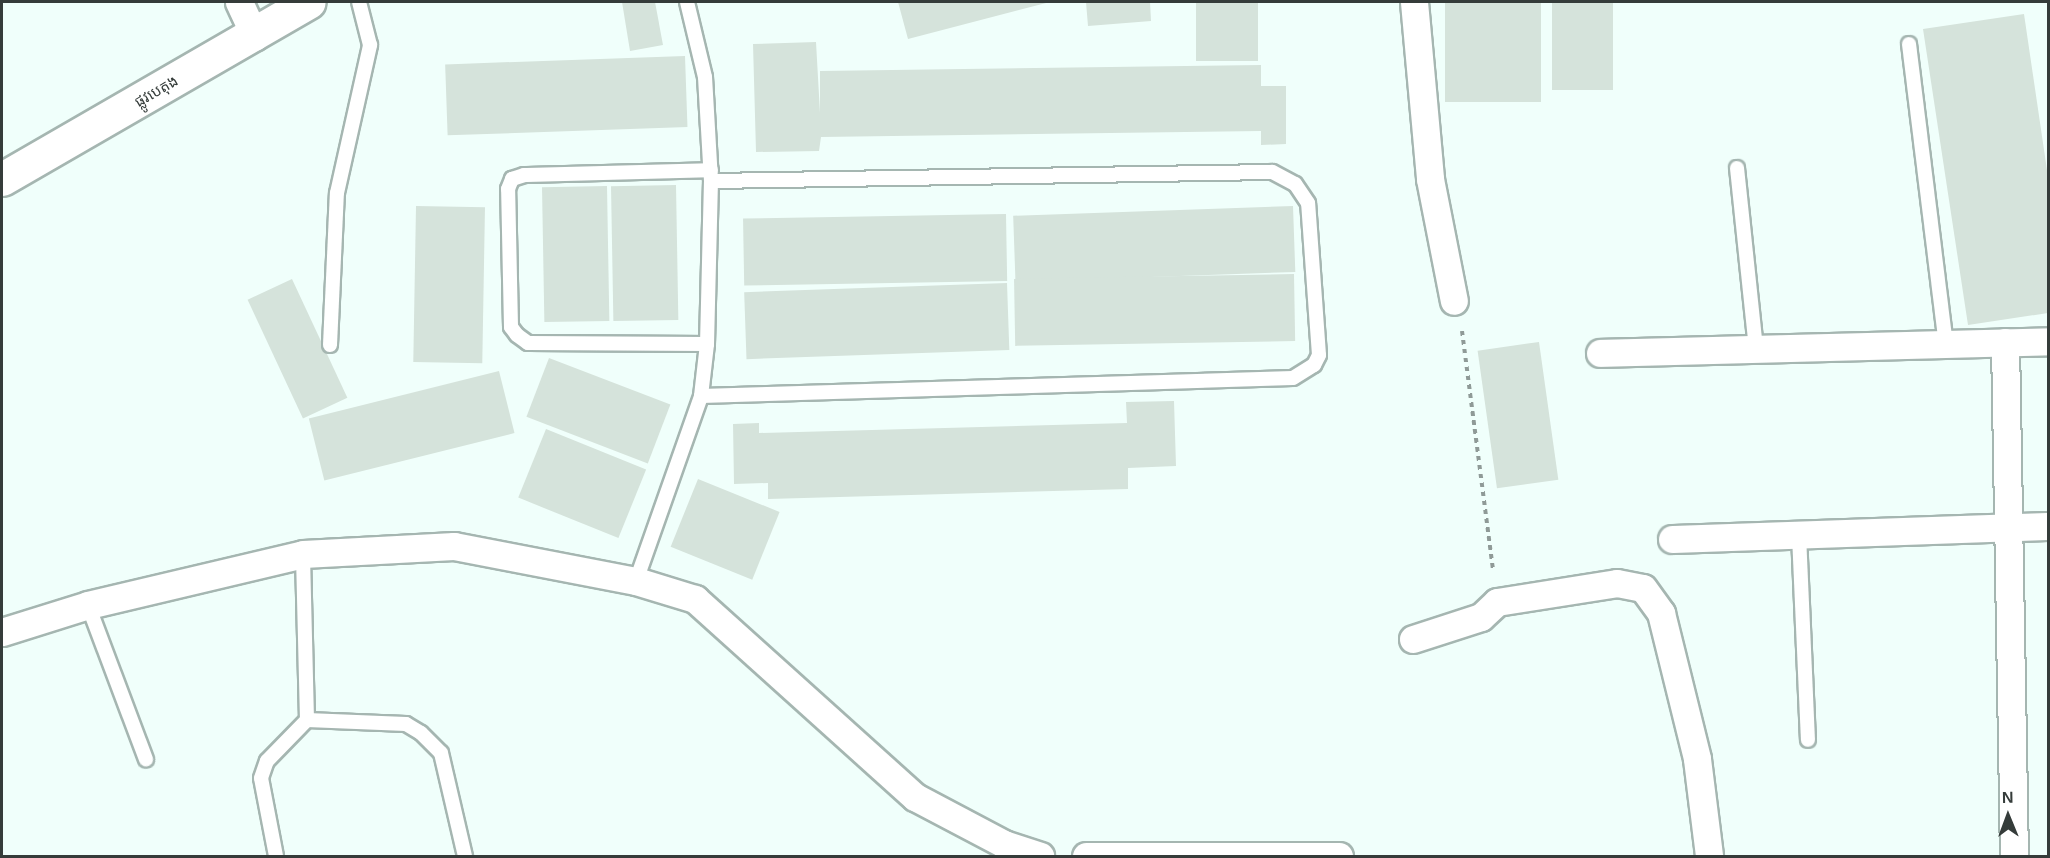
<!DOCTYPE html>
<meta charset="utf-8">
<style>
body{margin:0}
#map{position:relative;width:2050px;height:858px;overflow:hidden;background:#f0fffb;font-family:Arial,"Noto Sans Khmer",sans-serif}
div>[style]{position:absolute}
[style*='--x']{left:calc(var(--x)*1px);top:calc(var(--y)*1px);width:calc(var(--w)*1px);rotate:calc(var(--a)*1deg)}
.building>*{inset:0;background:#d5e3db;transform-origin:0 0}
.path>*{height:4px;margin-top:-2px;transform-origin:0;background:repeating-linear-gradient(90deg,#8f9a97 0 4.5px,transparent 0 9px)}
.roads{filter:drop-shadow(2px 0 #a5b6b1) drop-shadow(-2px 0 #a5b6b1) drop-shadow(0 2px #a5b6b1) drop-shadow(0 -2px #a5b6b1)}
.lane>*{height:14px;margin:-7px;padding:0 7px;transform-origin:7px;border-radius:7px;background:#fff}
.street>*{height:27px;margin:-13.5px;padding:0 13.5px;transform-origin:13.5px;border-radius:13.5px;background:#fff}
.secondary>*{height:33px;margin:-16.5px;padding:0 16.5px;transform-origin:16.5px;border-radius:16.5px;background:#fff}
span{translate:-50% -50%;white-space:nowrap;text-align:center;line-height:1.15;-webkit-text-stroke:4.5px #fff;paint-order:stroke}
.street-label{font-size:15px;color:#353c3a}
.frame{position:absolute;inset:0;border:3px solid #353c3a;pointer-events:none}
.north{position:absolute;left:1978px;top:786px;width:60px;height:60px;-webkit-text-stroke:4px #fff;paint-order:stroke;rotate:359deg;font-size:16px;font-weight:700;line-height:24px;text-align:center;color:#353c3a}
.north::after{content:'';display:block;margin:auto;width:21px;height:27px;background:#353c3a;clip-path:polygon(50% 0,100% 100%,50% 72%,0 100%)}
</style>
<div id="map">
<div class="building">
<i style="clip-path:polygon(622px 2px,655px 2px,663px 45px,630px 51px)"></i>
<i style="clip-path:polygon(898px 2px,1050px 2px,908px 39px)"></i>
<i style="clip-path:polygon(1086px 2px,1150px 2px,1151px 21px,1088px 26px)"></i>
<i style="left:1196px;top:2px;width:62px;height:59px"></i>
<i style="left:1445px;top:2px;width:96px;height:100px"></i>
<i style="left:1552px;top:2px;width:61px;height:88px"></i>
<i style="clip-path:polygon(2024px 14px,2048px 177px,2048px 313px,1968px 325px,1923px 29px)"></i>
<i style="clip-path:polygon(816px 42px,820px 113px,820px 71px,1261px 65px,1261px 86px,1286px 86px,1286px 144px,1261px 145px,1261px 131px,821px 137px,819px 151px,756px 152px,753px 44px)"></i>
<i style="left:685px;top:56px;width:71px;height:240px;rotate:88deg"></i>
<i style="left:676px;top:185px;width:135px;height:65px;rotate:89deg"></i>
<i style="left:607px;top:186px;width:135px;height:65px;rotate:89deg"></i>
<i style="left:416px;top:206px;width:69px;height:156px;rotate:1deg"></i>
<i style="left:1293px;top:206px;width:66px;height:280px;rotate:88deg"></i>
<i style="left:1006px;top:214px;width:67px;height:263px;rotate:89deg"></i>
<i style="left:1294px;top:274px;width:67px;height:280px;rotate:89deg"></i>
<i style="left:292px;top:279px;width:131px;height:49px;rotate:65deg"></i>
<i style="left:1007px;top:283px;width:67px;height:263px;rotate:88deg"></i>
<i style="left:1539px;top:342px;width:139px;height:62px;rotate:82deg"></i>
<i style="left:549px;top:358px;width:130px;height:63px;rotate:21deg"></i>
<i style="left:499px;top:371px;width:64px;height:196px;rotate:76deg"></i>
<i style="clip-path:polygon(1174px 401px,1176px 466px,1128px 468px,1128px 489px,768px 499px,768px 483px,734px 484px,733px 424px,759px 423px,759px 433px,1127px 423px,1126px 402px)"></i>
<i style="left:546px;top:429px;width:108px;height:74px;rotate:22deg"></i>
<i style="left:698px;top:479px;width:88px;height:73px;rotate:22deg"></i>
</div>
<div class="path">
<i style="--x:1462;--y:331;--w:241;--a:82.6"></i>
</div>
<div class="roads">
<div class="lane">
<i style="--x:1909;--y:44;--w:302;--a:83"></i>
<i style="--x:1737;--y:168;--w:182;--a:84"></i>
<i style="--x:707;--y:344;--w:179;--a:-179.7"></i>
<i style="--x:528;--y:343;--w:14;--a:-144"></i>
<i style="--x:517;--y:335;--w:10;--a:-127"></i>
<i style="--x:511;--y:327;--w:138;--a:-91.2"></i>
<i style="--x:508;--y:189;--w:11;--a:-68"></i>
<i style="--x:512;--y:179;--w:13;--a:-18"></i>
<i style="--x:524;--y:175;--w:187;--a:-1.5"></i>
<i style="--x:330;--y:345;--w:152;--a:-87.4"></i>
<i style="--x:337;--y:193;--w:152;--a:-77.4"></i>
<i style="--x:370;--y:45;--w:44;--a:-104.3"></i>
<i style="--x:701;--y:396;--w:592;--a:-1.74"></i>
<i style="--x:1293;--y:378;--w:25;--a:-32"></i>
<i style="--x:1314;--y:365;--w:11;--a:-63"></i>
<i style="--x:1319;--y:355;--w:152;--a:-94.1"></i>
<i style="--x:1308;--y:203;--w:23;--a:-124"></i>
<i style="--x:1295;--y:184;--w:26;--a:-152"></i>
<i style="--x:1272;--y:172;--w:561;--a:179.08"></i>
<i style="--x:1799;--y:535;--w:205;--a:87.5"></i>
<i style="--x:636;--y:581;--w:196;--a:-70.6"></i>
<i style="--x:701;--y:396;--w:52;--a:-83.4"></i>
<i style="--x:707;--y:344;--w:163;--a:-88.6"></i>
<i style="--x:711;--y:181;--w:104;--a:-93.3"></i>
<i style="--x:705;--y:77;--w:77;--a:-103.5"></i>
<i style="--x:88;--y:605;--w:165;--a:69.4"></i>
<i style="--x:307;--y:720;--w:99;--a:2.3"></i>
<i style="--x:406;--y:724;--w:17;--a:31"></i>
<i style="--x:421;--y:733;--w:28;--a:45"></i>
<i style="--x:441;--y:753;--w:106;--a:76.9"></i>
<i style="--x:276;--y:856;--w:79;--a:-100.9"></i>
<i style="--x:261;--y:778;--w:18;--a:-71"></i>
<i style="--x:267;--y:761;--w:57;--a:-45.7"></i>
<i style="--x:307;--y:720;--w:166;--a:-91.4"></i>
</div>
<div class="street">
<i style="--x:239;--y:2;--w:38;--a:65"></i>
<i style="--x:1414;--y:2;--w:178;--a:84.8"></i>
<i style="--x:1430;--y:179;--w:124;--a:78.9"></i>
<i style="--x:2005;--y:342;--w:514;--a:89"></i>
<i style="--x:1600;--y:353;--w:448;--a:-1.5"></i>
<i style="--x:1672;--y:539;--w:376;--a:-2"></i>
<i style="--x:2;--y:632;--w:90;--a:-17.4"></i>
<i style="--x:88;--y:605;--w:221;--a:-13.3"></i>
<i style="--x:303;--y:554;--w:151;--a:-3"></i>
<i style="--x:454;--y:546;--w:185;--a:10.9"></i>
<i style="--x:636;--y:581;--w:62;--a:17"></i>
<i style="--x:695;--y:599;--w:296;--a:42"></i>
<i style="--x:915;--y:797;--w:101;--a:27.8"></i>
<i style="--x:1004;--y:844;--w:38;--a:18"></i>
<i style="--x:1413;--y:639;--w:71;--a:-17.9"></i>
<i style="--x:1481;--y:617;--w:22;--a:-43"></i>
<i style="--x:1497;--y:602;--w:121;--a:-9"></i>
<i style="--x:1617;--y:583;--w:26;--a:11"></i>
<i style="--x:1643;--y:588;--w:31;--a:54"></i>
<i style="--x:1661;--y:613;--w:150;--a:76.1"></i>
<i style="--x:1697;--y:759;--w:98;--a:82.9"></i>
<i style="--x:1086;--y:856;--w:253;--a:0"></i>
</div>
<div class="secondary">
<i style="--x:2;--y:179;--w:354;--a:-30"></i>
</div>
</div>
<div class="street-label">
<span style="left:156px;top:91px;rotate:-30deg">ផ្លូវបេតុង</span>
</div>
<div class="frame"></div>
<div class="north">N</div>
</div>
